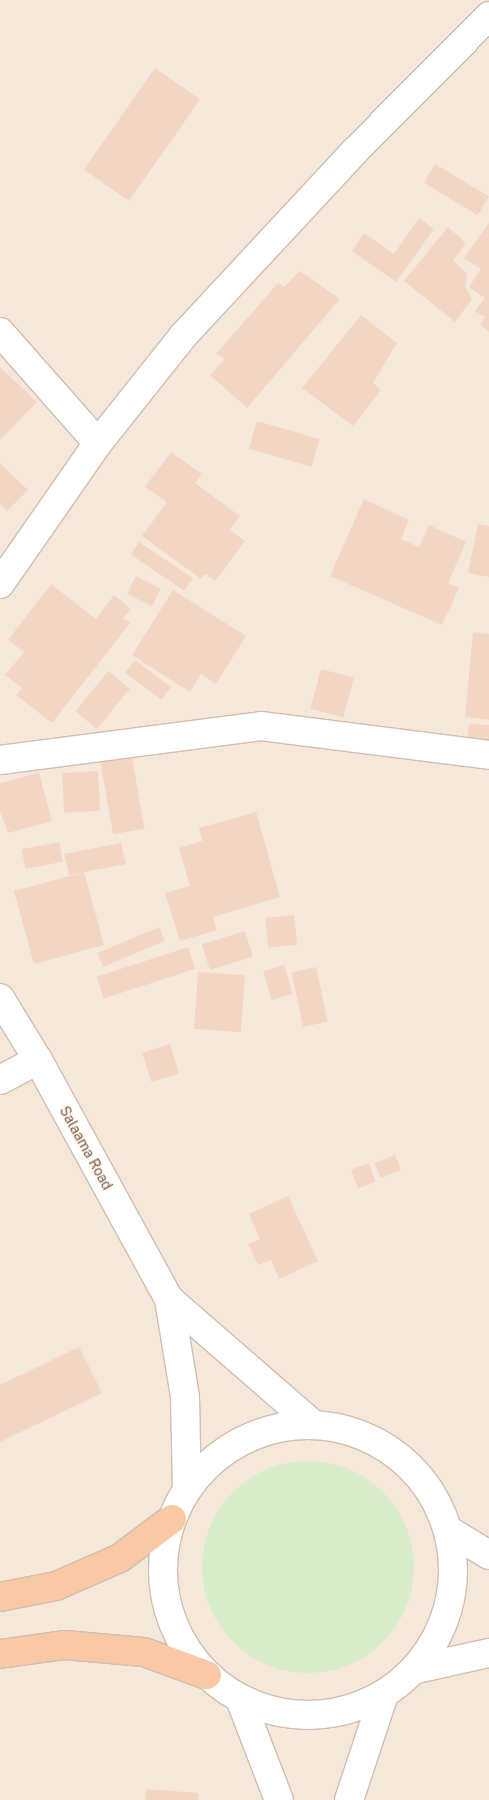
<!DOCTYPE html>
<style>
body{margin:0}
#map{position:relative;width:489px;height:1800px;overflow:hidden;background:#fdf6ec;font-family:"Public Sans",sans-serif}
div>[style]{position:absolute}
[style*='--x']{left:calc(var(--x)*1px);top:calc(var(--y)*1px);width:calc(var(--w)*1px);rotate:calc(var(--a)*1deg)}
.residential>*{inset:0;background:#f5e8da;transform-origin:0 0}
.green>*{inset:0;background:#d8ecc9}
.round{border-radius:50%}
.building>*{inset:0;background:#f3d5c3;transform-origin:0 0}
.roads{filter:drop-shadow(1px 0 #d1beb0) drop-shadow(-1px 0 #d1beb0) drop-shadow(0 1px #d1beb0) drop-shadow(0 -1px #d1beb0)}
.minor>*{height:28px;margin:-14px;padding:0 14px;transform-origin:14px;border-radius:14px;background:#fff}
.tertiary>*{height:28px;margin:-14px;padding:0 14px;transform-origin:14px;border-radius:14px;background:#fff}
.secondary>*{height:28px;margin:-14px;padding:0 14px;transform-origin:14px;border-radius:14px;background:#fff}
.secondary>.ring{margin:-14px;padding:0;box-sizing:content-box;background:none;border:28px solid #fff;border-radius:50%}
.trunk>*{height:28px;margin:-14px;padding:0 14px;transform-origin:14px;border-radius:14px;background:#f9c8a4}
span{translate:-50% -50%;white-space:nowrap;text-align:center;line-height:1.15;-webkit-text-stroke:4.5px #fffaf3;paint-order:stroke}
.street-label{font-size:14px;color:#7a5c4d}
</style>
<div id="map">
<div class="residential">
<i style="left:0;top:0;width:489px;height:1800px"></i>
</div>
<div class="green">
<i class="round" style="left:202px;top:1461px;width:212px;height:212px"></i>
</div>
<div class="building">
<i style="left:155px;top:68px;width:55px;height:124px;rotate:35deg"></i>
<i style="left:435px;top:164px;width:63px;height:22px;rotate:31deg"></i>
<i style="clip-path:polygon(419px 218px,434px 229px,396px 282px,352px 251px,364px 233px,394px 254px)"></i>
<i style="clip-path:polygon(489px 223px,489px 332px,480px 325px,485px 317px,475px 311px,485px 298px,469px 287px,481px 269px,464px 258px)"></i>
<i style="clip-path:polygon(448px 227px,466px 243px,453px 261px,468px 274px,465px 286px,472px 299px,455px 322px,404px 281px)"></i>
<i style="clip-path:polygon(300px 271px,340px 299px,247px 408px,210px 375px,225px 359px,216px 354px,278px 283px,284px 287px)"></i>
<i style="clip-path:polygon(361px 315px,397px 343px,373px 383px,381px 390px,353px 426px,302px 388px)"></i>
<i style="clip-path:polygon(0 367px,37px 402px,0 440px)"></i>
<i style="left:257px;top:421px;width:65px;height:29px;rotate:16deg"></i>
<i style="clip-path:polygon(171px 452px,202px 474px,195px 483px,240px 516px,230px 530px,245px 541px,215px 581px,205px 574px,201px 579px,142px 536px,167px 502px,145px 487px)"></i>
<i style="clip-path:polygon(0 463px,28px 490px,7px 511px,0 504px)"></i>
<i style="clip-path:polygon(364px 499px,409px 520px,401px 539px,419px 547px,429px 525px,466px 542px,448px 583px,459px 588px,442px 625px,330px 576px)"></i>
<i style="clip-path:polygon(478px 524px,489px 526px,489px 577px,468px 573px)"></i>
<i style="left:139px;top:542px;width:65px;height:15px;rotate:34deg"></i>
<i style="left:136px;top:576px;width:28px;height:20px;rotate:27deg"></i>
<i style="clip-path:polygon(51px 584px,96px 619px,114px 595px,131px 609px,123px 618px,130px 623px,52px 723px,16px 695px,22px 688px,5px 675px,24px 652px,8px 640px)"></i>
<i style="clip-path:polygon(173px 590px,246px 636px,216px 684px,201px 674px,190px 692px,132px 655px)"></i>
<i style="clip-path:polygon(473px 632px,489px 634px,489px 720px,465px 717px)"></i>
<i style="left:135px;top:660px;width:45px;height:16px;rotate:37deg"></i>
<i style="left:321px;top:669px;width:34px;height:41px;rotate:15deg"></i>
<i style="left:108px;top:671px;width:28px;height:52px;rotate:39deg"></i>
<i style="clip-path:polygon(469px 724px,489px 725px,489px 741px,467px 739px)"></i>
<i style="left:131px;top:752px;width:78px;height:32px;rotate:80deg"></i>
<i style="left:98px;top:771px;width:40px;height:36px;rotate:87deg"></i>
<i style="clip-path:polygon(39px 773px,52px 821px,8px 833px,0 811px,0 783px)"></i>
<i style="clip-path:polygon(256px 812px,280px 897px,213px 917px,217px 930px,180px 941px,165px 893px,190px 886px,179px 848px,202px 841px,199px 828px)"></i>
<i style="left:59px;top:842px;width:20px;height:38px;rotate:79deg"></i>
<i style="clip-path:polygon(121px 843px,126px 864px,84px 872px,104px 945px,34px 964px,14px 891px,81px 873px,69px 875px,64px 854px)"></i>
<i style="left:294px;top:915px;width:30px;height:29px;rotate:84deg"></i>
<i style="left:159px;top:927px;width:15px;height:67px;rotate:67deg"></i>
<i style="left:245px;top:931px;width:27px;height:45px;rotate:73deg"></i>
<i style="left:188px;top:947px;width:23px;height:96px;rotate:72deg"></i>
<i style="left:284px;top:965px;width:30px;height:22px;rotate:73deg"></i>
<i style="left:316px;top:967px;width:56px;height:25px;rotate:78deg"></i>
<i style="left:198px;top:972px;width:47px;height:57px;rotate:4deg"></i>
<i style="left:170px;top:1044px;width:31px;height:29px;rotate:73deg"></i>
<i style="left:395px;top:1155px;width:16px;height:22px;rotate:68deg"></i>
<i style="left:369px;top:1163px;width:20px;height:19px;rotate:70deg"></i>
<i style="clip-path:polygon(288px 1196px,318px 1261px,279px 1279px,271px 1260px,258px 1265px,248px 1244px,260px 1239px,249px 1214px)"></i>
<i style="clip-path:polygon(79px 1347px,102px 1393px,0 1442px,0 1385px)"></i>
<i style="clip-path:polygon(146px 1789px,198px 1793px,198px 1800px,145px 1800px)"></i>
</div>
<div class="roads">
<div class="minor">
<i style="--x:0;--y:332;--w:148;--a:48.6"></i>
<i style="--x:0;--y:760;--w:263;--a:-7.4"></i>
<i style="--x:261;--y:726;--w:230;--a:7.2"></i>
<i style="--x:0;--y:1080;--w:43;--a:-27.8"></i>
</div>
<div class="tertiary">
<i style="--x:0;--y:584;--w:172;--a:-55.2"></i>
<i style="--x:98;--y:443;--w:137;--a:-51.5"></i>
<i style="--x:183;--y:336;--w:253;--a:-47.1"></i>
<i style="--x:355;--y:151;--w:190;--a:-45.2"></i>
<i style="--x:240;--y:1699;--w:108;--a:68.9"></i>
<i style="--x:349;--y:1800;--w:112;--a:-71.7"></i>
</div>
<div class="secondary">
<i style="--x:0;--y:998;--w:73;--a:58.5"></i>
<i style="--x:38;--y:1060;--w:273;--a:61.3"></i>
<i style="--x:169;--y:1299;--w:99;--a:80.7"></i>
<i style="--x:185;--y:1397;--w:92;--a:88.8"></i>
<i style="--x:169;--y:1299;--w:192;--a:41"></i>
<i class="ring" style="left:163px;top:1425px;width:262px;height:262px"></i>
<i style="--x:448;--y:1530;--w:48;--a:31.4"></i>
<i style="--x:416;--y:1669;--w:75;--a:-12.4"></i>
</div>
<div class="trunk">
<i style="--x:0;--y:1597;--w:57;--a:-11.1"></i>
<i style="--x:56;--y:1586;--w:70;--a:-23.6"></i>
<i style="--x:120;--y:1558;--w:65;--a:-36.9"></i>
<i style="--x:0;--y:1654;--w:66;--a:-7.9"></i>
<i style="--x:65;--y:1645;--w:79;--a:5.1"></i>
<i style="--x:144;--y:1652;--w:67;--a:20.1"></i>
</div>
</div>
<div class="street-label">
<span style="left:86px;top:1148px;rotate:61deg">Salaama Road</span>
</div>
</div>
